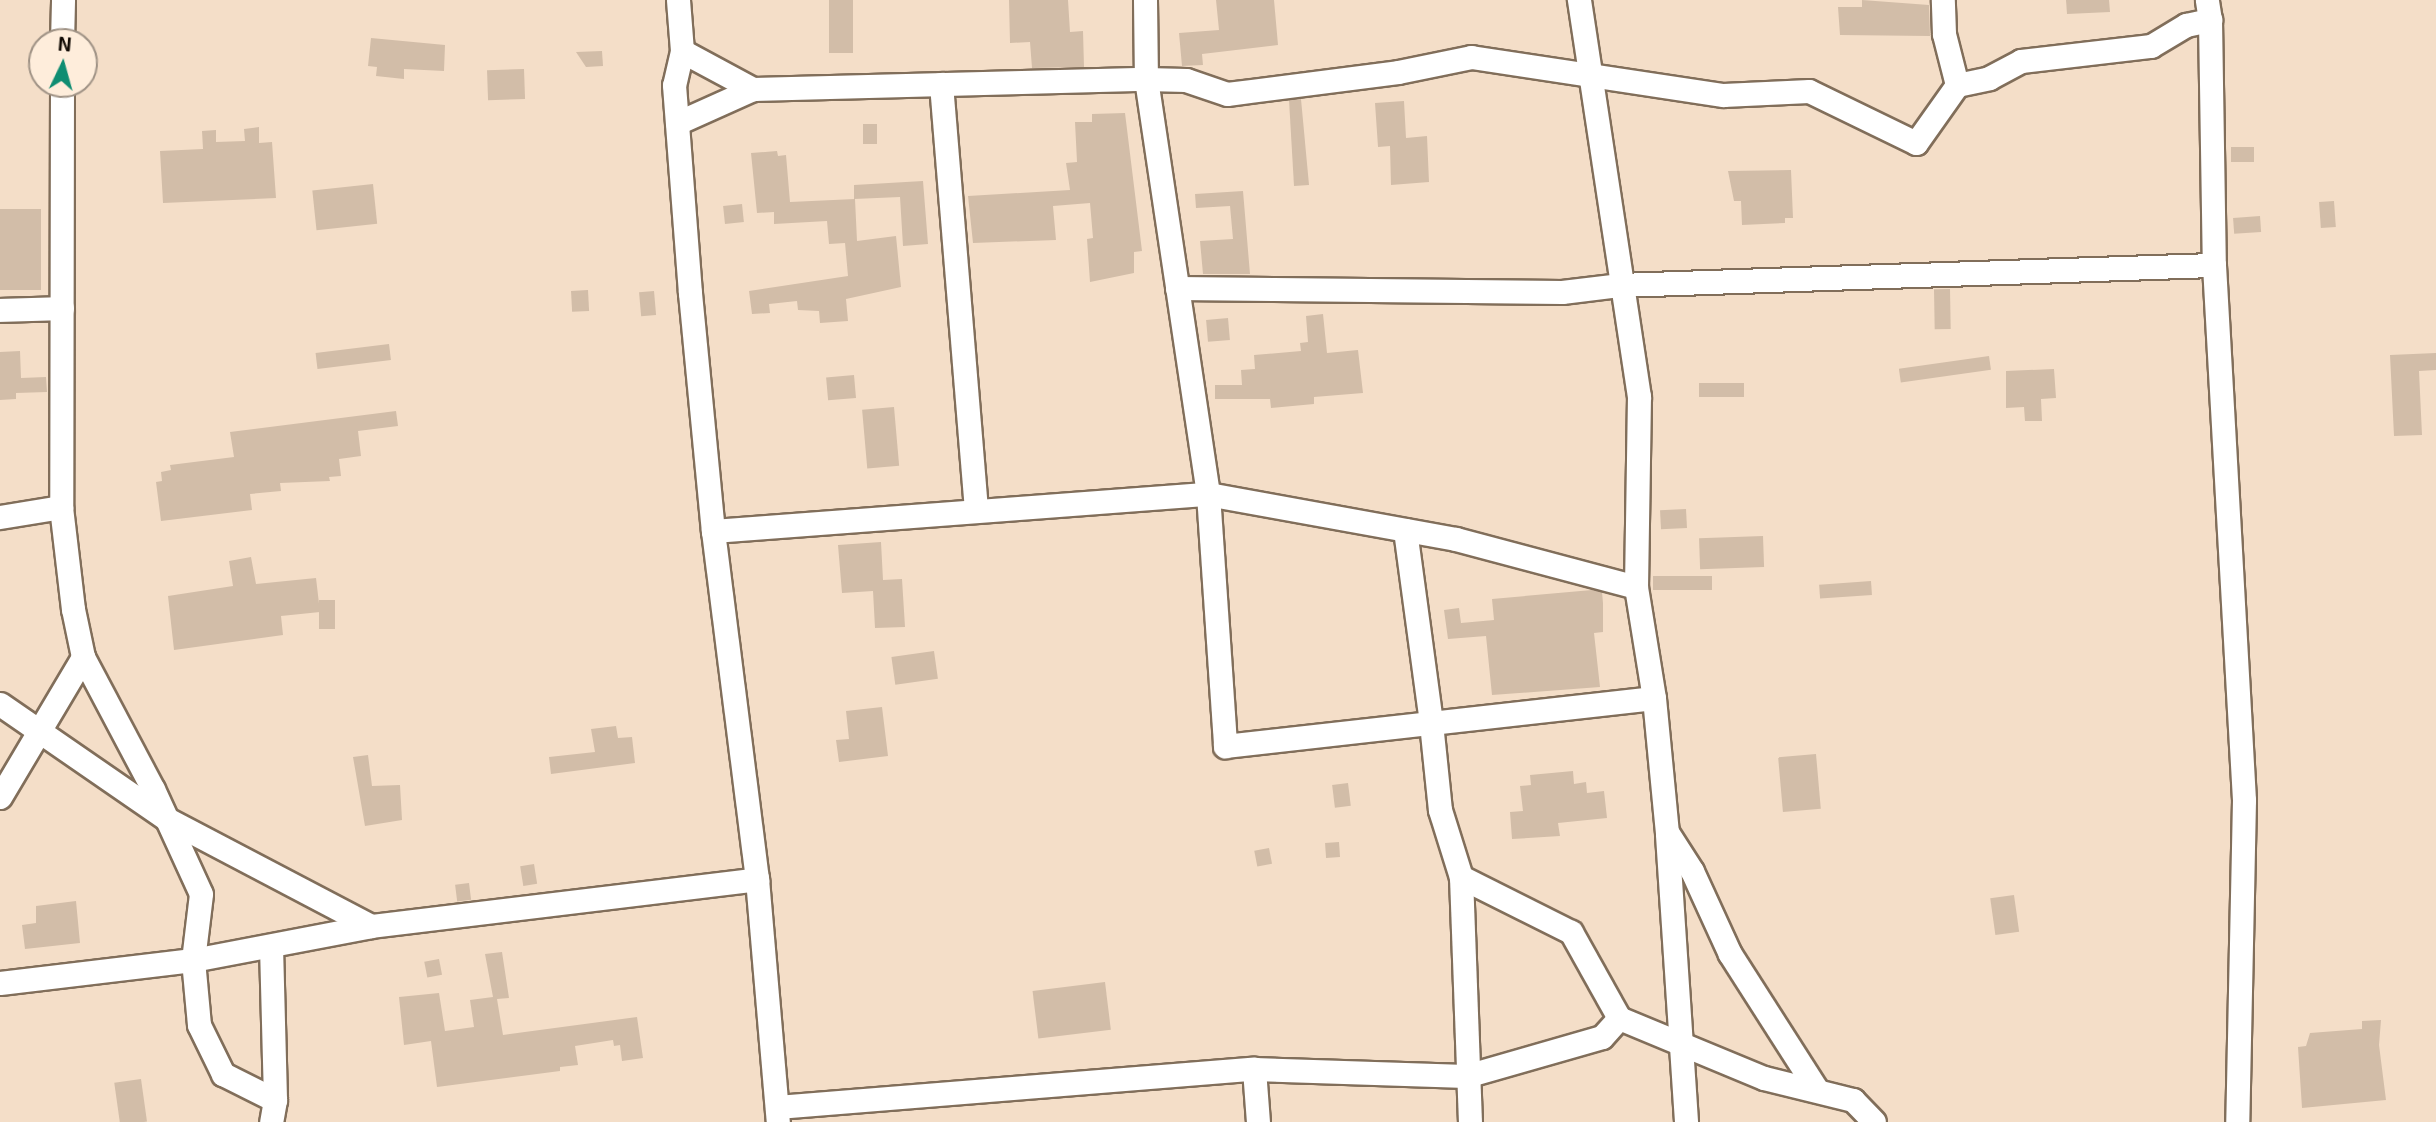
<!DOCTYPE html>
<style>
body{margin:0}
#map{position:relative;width:2436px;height:1122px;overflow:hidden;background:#f4dec8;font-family:"Exo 2",sans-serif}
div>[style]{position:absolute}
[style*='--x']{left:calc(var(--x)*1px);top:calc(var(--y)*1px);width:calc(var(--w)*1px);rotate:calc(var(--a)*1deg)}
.building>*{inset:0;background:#d2bda8;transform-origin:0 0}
.roads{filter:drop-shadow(2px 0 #816e5a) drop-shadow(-2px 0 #816e5a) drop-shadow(0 2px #816e5a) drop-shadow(0 -2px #816e5a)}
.minor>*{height:23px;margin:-11.5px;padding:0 11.5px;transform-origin:11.5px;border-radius:11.5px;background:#fff}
span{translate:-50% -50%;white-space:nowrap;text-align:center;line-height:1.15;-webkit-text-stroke:7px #feeddb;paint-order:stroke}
.north{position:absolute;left:28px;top:28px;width:70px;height:70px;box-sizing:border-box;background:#feeddb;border:2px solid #9f9285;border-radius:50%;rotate:5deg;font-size:19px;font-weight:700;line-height:28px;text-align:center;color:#110a04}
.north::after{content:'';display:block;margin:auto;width:24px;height:32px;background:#0f8d72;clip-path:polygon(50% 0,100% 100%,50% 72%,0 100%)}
</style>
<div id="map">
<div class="building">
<i style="left:829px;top:0;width:24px;height:53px"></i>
<i style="clip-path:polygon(1009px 0,1068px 0,1070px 32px,1083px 31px,1084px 67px,1032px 68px,1030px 42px,1010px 43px)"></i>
<i style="clip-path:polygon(1216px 0,1274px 0,1278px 45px,1202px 54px,1203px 65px,1182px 66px,1179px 33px,1219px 30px)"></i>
<i style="clip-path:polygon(1862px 0,1929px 5px,1930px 36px,1840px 35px,1838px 7px,1862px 7px)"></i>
<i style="clip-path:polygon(2066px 0,2109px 0,2110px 12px,2067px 14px)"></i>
<i style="clip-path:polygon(371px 38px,445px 45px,444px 71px,404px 69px,404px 79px,376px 76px,377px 67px,368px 66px)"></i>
<i style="clip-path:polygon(602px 51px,603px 66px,586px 67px,576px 52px)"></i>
<i style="left:524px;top:69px;width:30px;height:37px;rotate:88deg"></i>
<i style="clip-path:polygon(1301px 99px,1309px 185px,1294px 186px,1289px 100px)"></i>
<i style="clip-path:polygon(1404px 101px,1406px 138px,1427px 136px,1429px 182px,1391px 185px,1390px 146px,1378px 147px,1375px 103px)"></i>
<i style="clip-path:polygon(1125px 113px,1142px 251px,1134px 252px,1134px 273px,1090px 282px,1087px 239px,1093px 238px,1090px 203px,1053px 206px,1056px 240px,973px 243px,968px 196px,1070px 190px,1066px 163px,1077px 162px,1075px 122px,1092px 122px,1092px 114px)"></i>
<i style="left:863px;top:124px;width:14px;height:20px"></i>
<i style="clip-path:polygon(259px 127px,259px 143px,272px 142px,276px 198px,163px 203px,160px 151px,203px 149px,202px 131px,216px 130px,216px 142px,245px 141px,244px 129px)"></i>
<i style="left:2254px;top:147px;width:15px;height:23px;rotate:90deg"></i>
<i style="clip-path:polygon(777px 151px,778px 156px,786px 155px,790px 202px,855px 199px,857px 241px,896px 236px,901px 287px,846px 299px,848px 321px,820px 323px,819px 311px,798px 310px,797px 301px,769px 304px,770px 313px,752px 314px,749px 291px,848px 276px,845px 243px,829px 244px,827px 221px,774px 224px,774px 212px,757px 213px,751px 153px)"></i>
<i style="clip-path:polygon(1791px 170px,1793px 218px,1785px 218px,1785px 223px,1742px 225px,1741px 201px,1734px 201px,1728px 171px)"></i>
<i style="clip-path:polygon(923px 181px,928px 244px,903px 246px,900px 197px,854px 199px,854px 185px)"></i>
<i style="left:373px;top:184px;width:40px;height:61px;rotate:84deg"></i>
<i style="clip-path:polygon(1243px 191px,1250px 274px,1203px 274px,1200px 241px,1233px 239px,1230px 206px,1196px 208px,1195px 194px)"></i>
<i style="left:2334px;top:201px;width:26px;height:15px;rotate:86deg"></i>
<i style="left:742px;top:204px;width:18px;height:19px;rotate:84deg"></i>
<i style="left:41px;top:209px;width:81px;height:41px;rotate:90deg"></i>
<i style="left:2260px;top:216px;width:16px;height:27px;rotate:86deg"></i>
<i style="left:1950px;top:289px;width:40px;height:16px;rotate:89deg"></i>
<i style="left:588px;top:290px;width:21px;height:17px;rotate:87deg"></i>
<i style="left:654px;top:291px;width:24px;height:15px;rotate:85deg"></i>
<i style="clip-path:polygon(1323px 314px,1327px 353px,1358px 350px,1363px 393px,1314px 397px,1314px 404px,1271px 408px,1270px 399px,1215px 399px,1215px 385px,1242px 385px,1241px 370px,1255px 369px,1254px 355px,1301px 351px,1300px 343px,1308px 342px,1306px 316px)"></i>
<i style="left:1228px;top:318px;width:22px;height:22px;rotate:85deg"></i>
<i style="left:389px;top:344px;width:16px;height:74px;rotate:83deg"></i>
<i style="clip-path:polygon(20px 351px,21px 378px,46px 377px,47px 392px,16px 393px,16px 399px,0 400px,0 352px)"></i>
<i style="clip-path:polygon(2436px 353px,2436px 370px,2419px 371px,2422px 435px,2394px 436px,2390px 355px)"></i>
<i style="left:1989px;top:356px;width:14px;height:91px;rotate:82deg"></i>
<i style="clip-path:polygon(2054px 369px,2056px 398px,2041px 399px,2042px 421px,2025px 421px,2024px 407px,2006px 408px,2006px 371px)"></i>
<i style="left:854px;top:375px;width:23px;height:28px;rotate:85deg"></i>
<i style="left:1699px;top:383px;width:45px;height:14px"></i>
<i style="left:894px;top:407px;width:59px;height:32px;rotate:85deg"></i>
<i style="clip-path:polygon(396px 411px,398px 426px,358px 431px,361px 456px,339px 459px,341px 476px,329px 477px,330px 481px,280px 483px,281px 491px,250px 494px,252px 510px,161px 521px,156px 482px,162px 481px,161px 472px,171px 470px,170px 465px,234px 457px,230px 432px)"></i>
<i style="left:1686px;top:509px;width:19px;height:26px;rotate:87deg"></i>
<i style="left:1763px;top:536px;width:31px;height:64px;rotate:88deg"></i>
<i style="clip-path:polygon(881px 542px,883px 580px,902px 579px,905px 627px,875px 628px,873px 591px,842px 593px,838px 545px)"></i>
<i style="clip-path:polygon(251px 557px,256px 584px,316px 578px,320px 612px,281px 616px,283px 635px,174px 650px,168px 596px,233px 586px,229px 561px)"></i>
<i style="left:1653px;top:576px;width:59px;height:14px"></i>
<i style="left:1871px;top:581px;width:14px;height:52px;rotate:86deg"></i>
<i style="clip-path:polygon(1592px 590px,1602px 592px,1603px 603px,1603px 632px,1594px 633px,1600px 687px,1492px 695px,1486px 636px,1448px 639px,1444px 610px,1459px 608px,1461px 623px,1494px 620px,1492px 599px)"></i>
<i style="left:319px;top:600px;width:16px;height:29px"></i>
<i style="left:934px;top:651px;width:28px;height:43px;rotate:82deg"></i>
<i style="clip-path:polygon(882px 707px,888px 756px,839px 762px,836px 740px,849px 739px,846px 711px)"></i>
<i style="clip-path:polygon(616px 726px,618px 738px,632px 737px,635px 763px,551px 774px,549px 757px,595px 752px,591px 729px)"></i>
<i style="left:1816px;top:754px;width:55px;height:38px;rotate:85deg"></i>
<i style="clip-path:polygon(368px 755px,372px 786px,400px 785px,402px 820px,365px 826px,353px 757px)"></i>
<i style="clip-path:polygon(1573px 771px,1574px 784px,1586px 782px,1587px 793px,1604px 791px,1607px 818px,1558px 823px,1560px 836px,1512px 839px,1510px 812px,1523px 811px,1520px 786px,1531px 785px,1530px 775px)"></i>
<i style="left:1348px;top:783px;width:23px;height:16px;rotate:83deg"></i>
<i style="left:1339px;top:842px;width:15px;height:14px;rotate:86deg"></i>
<i style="left:1269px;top:848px;width:16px;height:15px;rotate:79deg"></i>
<i style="left:534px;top:864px;width:20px;height:14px;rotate:81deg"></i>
<i style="left:469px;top:883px;width:17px;height:14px;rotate:83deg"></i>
<i style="left:2014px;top:895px;width:37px;height:24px;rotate:82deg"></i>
<i style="clip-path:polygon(76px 901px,80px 943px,25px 949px,22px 925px,36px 923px,36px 906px)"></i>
<i style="clip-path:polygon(502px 952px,509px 998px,497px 999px,503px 1035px,637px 1017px,643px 1058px,622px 1061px,620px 1045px,614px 1046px,613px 1040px,575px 1046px,578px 1065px,560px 1067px,560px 1071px,437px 1087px,431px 1041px,404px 1045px,399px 997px,439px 993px,445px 1031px,474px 1027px,470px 1000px,493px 997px,485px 954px)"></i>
<i style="left:439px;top:959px;width:16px;height:15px;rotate:79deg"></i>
<i style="left:1105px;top:982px;width:48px;height:73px;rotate:83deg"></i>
<i style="clip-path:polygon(2381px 1020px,2379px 1045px,2386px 1100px,2302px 1108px,2298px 1047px,2306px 1046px,2310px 1033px,2362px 1029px,2362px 1021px)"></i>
<i style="left:141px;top:1079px;width:43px;height:27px;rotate:82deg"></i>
</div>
<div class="roads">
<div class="minor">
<i style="--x:678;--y:0;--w:51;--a:85.5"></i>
<i style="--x:682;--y:51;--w:35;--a:103"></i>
<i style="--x:674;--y:85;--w:209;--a:85.6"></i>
<i style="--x:690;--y:293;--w:239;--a:84.5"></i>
<i style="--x:713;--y:531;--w:351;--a:82.8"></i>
<i style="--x:757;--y:879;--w:244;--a:85.1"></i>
<i style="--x:1145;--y:0;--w:79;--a:89.3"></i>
<i style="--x:1146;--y:79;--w:420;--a:81.5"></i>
<i style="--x:1208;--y:494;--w:253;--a:86.1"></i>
<i style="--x:1225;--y:746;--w:207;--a:-6.4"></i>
<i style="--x:1431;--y:723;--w:87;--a:84.1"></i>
<i style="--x:1440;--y:810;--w:70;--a:72.6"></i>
<i style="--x:1461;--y:877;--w:123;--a:26.6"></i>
<i style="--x:1571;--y:932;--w:98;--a:60.8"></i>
<i style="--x:1619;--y:1018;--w:157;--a:22.5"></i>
<i style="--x:1764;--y:1078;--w:92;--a:13.9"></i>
<i style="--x:1853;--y:1100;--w:30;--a:46"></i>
<i style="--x:1579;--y:0;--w:401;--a:81.4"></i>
<i style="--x:1639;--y:396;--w:191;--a:90.9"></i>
<i style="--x:1636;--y:587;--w:112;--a:80.8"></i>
<i style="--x:1654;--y:698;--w:135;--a:84.5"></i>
<i style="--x:1667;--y:832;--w:46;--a:57.3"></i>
<i style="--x:1692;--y:871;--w:91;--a:65.4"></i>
<i style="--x:1730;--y:954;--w:158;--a:57.4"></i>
<i style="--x:2210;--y:20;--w:245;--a:89.1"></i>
<i style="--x:2214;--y:265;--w:536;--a:86.79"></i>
<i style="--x:2244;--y:800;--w:322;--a:91.2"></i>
<i style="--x:62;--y:42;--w:42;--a:-88.6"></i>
<i style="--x:682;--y:51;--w:81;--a:28.2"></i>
<i style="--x:62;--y:84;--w:423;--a:90.1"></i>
<i style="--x:61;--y:507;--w:103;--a:83.3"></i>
<i style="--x:73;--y:609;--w:49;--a:78.2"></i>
<i style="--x:83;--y:657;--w:149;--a:62.1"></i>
<i style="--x:153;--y:789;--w:115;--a:65.4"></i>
<i style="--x:201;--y:894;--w:66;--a:96.9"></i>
<i style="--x:193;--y:960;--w:65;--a:84.7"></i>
<i style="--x:199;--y:1025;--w:55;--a:63.9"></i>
<i style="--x:223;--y:1074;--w:58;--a:26.6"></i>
<i style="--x:941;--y:84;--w:427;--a:85.3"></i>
<i style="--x:1957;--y:85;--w:33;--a:-12"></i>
<i style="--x:1989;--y:78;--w:36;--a:-28"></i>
<i style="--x:2021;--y:61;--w:131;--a:-6.6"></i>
<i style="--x:2151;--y:46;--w:41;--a:-31"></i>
<i style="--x:2186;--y:25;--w:25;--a:-12"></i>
<i style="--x:2210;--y:20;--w:20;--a:-99"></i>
<i style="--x:677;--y:123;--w:83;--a:-24.1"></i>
<i style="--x:753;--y:89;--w:393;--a:-1.5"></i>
<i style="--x:1146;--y:79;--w:40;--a:1.4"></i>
<i style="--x:1186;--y:80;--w:43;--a:18.9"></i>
<i style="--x:1227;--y:94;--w:172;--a:-7.3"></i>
<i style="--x:1398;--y:72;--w:75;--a:-11.6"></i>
<i style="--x:1471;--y:57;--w:255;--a:8.6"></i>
<i style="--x:1723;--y:95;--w:86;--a:-2.7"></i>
<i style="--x:1809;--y:91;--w:119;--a:25.9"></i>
<i style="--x:1916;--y:143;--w:71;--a:-54.7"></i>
<i style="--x:1957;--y:85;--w:53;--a:-104.3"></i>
<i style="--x:1944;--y:34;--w:34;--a:-92"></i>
<i style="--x:1177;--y:288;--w:385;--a:0.6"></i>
<i style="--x:1562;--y:292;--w:57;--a:-7"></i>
<i style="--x:1619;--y:285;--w:595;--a:-1.93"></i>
<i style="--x:0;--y:310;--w:62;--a:-1.8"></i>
<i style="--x:0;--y:517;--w:62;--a:-9.3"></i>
<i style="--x:1405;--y:530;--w:195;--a:82.3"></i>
<i style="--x:1431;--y:723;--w:224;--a:-6.4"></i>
<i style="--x:713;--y:531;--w:496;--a:-4.3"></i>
<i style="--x:1208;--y:494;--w:252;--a:10.3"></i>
<i style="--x:1456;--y:539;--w:186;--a:14.9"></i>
<i style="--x:0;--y:704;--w:203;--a:34.6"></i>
<i style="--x:167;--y:819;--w:230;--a:27.7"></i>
<i style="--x:0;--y:797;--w:163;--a:-59.3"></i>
<i style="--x:1667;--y:835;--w:288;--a:86.2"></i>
<i style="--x:1461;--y:877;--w:245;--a:87.9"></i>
<i style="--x:271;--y:946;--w:154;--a:88.5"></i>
<i style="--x:275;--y:1100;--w:22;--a:100"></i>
<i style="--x:0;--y:983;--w:194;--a:-6.8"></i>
<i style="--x:193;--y:960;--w:181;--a:-10.8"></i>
<i style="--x:371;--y:926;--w:389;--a:-6.9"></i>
<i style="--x:1254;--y:1069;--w:53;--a:85.7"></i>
<i style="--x:777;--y:1107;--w:479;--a:-4.6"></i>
<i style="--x:1254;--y:1069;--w:212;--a:1.9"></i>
<i style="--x:1466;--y:1076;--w:141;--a:-16"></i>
<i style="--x:1602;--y:1037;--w:25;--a:-48"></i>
</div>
</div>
<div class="north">N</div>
</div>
